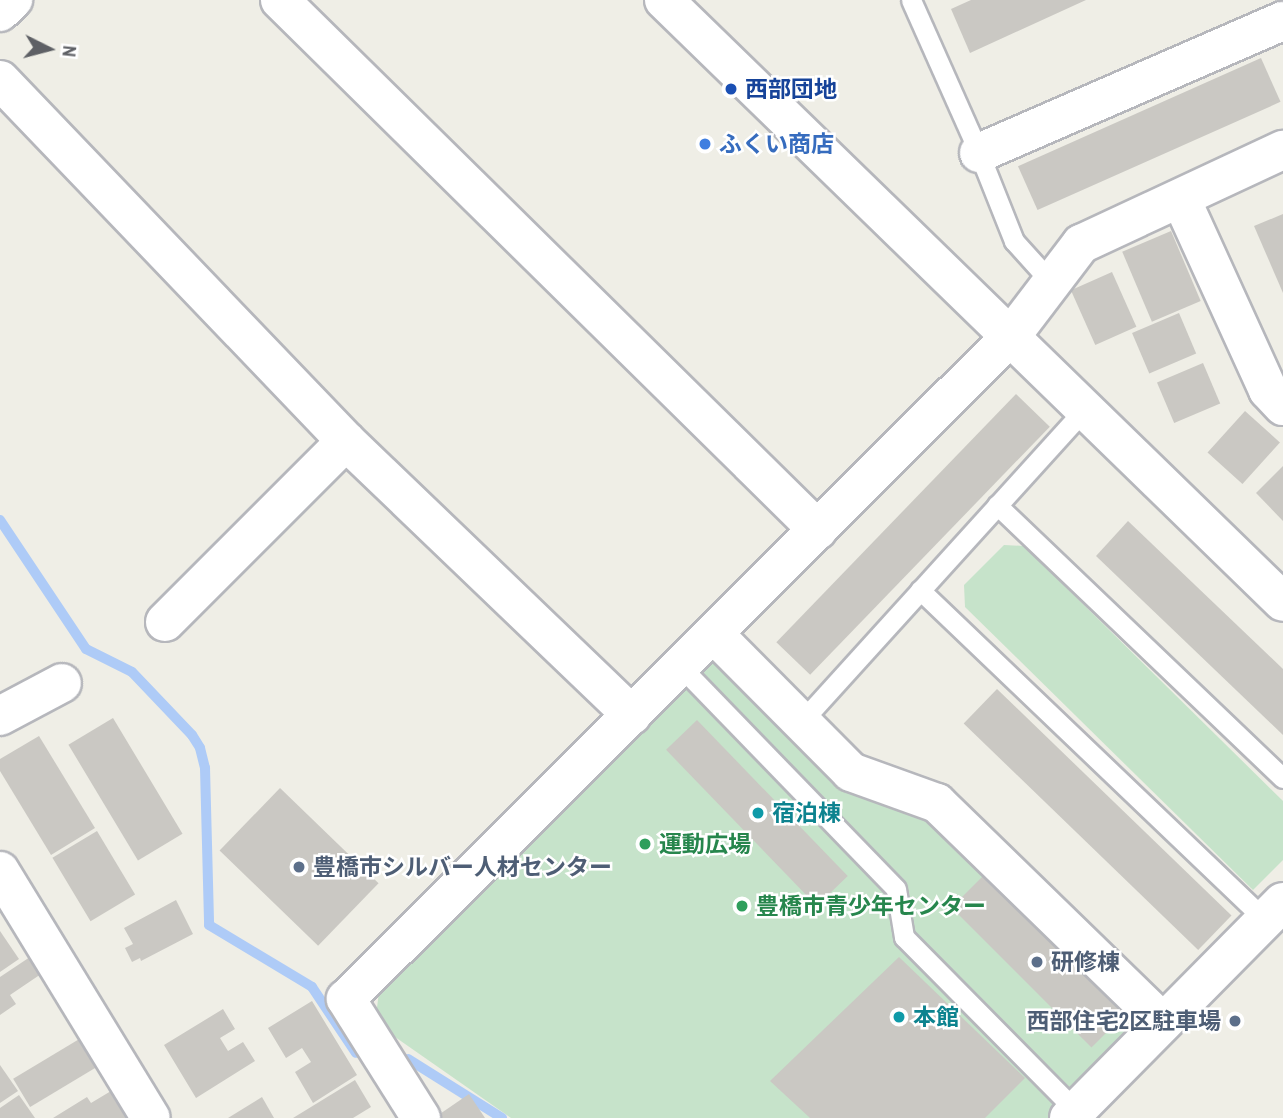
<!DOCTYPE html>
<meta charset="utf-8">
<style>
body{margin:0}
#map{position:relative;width:1283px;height:1118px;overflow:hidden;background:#efeee6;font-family:"Archivo Narrow","Noto Sans JP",sans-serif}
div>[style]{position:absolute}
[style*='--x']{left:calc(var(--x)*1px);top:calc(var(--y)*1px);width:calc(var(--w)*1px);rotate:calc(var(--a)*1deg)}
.green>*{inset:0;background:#c6e3ca}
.stream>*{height:10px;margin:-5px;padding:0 5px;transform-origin:5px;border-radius:5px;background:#aecbf7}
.building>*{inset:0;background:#cac8c3;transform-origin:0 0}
.roads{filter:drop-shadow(2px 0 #b6b7bc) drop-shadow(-2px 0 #b6b7bc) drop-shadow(0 2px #b6b7bc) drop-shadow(0 -2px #b6b7bc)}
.lane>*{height:19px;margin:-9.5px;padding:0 9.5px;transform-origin:9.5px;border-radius:9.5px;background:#fff}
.street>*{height:38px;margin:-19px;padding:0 19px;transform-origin:19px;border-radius:19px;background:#fff}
.secondary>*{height:38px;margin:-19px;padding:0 19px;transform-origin:19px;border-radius:19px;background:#fff}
.dots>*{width:19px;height:19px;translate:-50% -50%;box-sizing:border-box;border:4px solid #fff;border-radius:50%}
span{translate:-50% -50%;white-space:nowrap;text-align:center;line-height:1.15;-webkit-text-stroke:5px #fff;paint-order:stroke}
.transit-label{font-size:23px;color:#164399;font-weight:700}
.left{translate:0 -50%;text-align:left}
.shop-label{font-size:23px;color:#366cbe;font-weight:700}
.culture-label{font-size:23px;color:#0d838f;font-weight:700}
.leisure-label{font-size:23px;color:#27864d;font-weight:700}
.service-label{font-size:23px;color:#4e5e75;font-weight:700}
.right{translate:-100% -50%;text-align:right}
.north{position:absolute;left:14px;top:14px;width:70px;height:70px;-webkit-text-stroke:5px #fff;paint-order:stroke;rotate:96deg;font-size:19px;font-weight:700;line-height:28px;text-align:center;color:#5e6065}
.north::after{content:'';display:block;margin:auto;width:24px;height:32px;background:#5e6065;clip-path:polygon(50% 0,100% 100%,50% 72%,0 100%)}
</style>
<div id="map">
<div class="green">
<i style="clip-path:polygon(1004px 545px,1024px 546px,1283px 801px,1283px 860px,1253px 890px,965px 607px,964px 585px)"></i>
<i style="clip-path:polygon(712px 659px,841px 787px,930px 819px,1139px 1023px,1050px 1118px,511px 1118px,375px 1023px,379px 992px)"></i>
</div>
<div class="stream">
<i style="--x:0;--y:520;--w:155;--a:56.3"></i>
<i style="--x:86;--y:649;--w:51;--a:26.6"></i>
<i style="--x:132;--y:672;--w:87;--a:46.4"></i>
<i style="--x:192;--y:735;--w:15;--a:58"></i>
<i style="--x:200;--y:748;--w:21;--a:76"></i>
<i style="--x:205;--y:768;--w:157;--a:88.5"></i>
<i style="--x:209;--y:925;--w:120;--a:31"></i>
<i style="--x:312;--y:987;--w:79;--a:56.3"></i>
<i style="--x:408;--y:1059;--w:111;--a:32.1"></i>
</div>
<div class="building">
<i style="clip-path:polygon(971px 0,1086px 0,970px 53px,951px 9px)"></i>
<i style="left:1261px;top:58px;width:48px;height:266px;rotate:66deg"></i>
<i style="clip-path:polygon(1283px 214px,1283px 293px,1254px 226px)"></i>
<i style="left:1171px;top:231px;width:76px;height:53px;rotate:67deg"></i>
<i style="left:1112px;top:272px;width:60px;height:45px;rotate:66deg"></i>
<i style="left:1179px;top:313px;width:44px;height:51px;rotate:67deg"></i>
<i style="left:1203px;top:363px;width:44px;height:50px;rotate:67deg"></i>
<i style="left:1016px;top:394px;width:47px;height:345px;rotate:44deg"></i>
<i style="left:1245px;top:411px;width:47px;height:56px;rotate:42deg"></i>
<i style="clip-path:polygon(1283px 466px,1283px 521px,1256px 493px)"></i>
<i style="clip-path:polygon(1128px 521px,1283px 669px,1283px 735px,1096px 556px)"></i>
<i style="left:997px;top:689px;width:326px;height:48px;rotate:44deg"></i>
<i style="left:113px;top:718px;width:135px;height:52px;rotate:59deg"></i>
<i style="left:697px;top:720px;width:217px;height:43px;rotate:46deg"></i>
<i style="clip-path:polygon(39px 736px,95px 828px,51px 855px,0 771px,0 759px)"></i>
<i style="left:280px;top:788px;width:137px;height:87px;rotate:44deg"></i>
<i style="left:97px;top:831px;width:74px;height:52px;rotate:59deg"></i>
<i style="left:984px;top:875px;width:198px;height:46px;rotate:45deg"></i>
<i style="clip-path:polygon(176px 900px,193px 934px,141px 961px,140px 958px,132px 962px,125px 948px,133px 944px,124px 928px)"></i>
<i style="clip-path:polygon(0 931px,19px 959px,0 972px)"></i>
<i style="clip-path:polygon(33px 955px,44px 972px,10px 995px,16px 1004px,0 1015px,0 977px)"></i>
<i style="clip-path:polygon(899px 957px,1025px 1078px,985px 1118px,810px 1118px,770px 1081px)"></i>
<i style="clip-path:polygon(312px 1001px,357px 1075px,313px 1103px,295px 1072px,311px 1062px,302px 1048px,286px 1058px,268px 1028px)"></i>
<i style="clip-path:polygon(223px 1009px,235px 1029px,220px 1038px,228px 1051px,243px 1042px,255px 1061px,196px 1098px,164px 1045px)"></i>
<i style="left:86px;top:1035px;width:33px;height:85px;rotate:59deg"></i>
<i style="clip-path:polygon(0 1065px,18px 1091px,0 1103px)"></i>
<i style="clip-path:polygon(355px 1080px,371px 1107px,353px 1118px,293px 1118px)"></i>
<i style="clip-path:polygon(116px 1088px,134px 1118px,53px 1118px,87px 1097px,91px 1103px)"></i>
<i style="clip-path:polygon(469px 1094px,485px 1118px,434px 1118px)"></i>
<i style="clip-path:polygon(19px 1095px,35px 1118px,0 1118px,0 1108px)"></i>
<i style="clip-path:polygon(262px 1097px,274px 1118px,228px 1118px)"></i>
</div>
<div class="roads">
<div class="lane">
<i style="--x:911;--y:0;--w:167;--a:66"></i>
<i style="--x:979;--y:153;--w:95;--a:68.3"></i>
<i style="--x:1014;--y:241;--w:55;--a:47.9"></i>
<i style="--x:997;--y:505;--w:395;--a:43.7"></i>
<i style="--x:920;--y:590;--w:477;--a:43.7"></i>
<i style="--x:680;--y:666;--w:310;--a:45.9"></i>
<i style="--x:896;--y:889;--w:49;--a:80.5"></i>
<i style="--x:904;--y:937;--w:245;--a:45.3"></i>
<i style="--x:801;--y:722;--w:423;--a:-47.8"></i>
</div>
<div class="street">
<i style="--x:280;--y:0;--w:755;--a:44.57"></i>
<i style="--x:0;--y:12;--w:18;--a:-43"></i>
<i style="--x:0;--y:80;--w:500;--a:46.22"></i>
<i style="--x:346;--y:441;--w:396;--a:43.8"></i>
<i style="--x:979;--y:153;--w:331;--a:-23.5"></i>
<i style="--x:1181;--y:199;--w:210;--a:65.5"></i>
<i style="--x:1268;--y:390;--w:22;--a:47"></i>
<i style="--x:165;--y:622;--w:256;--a:-45"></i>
<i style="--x:714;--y:634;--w:194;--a:45.2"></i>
<i style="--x:851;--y:772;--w:91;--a:19.8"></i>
<i style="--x:937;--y:803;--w:314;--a:44.2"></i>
<i style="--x:0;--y:716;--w:70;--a:-28"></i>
<i style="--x:0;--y:871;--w:289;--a:58.6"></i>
<i style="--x:421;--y:1118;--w:141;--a:-122.2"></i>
<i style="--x:346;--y:999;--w:939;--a:-44.91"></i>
<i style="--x:1011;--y:336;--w:116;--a:-52.7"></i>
<i style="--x:1081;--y:244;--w:223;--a:-25"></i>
<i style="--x:1069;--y:1118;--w:304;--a:-45.3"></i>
</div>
<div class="secondary">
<i style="--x:664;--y:0;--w:863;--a:44.2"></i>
</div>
</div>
<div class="dots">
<i style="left:731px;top:89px;background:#1a4fb4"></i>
<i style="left:705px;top:144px;background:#3f7fe0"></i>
<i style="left:758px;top:813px;background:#0f9aa8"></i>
<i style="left:645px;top:844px;background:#2e9e5b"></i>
<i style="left:299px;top:867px;background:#5c6f8a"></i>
<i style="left:742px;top:906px;background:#2e9e5b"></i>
<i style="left:1037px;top:962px;background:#5c6f8a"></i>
<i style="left:899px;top:1017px;background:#0f9aa8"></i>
<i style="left:1235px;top:1021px;background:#5c6f8a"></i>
</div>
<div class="transit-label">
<span class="left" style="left:745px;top:89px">西部団地</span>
</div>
<div class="shop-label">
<span class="left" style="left:719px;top:144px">ふくい商店</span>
</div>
<div class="culture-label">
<span class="left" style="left:772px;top:813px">宿泊棟</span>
<span class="left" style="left:913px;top:1017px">本館</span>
</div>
<div class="leisure-label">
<span class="left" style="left:659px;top:844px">運動広場</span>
<span class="left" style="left:756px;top:906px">豊橋市青少年センター</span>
</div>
<div class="service-label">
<span class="left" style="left:313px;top:867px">豊橋市シルバー人材センター</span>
<span class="left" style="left:1051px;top:962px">研修棟</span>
<span class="right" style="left:1221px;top:1021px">西部住宅2区駐車場</span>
</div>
<div class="north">N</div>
</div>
